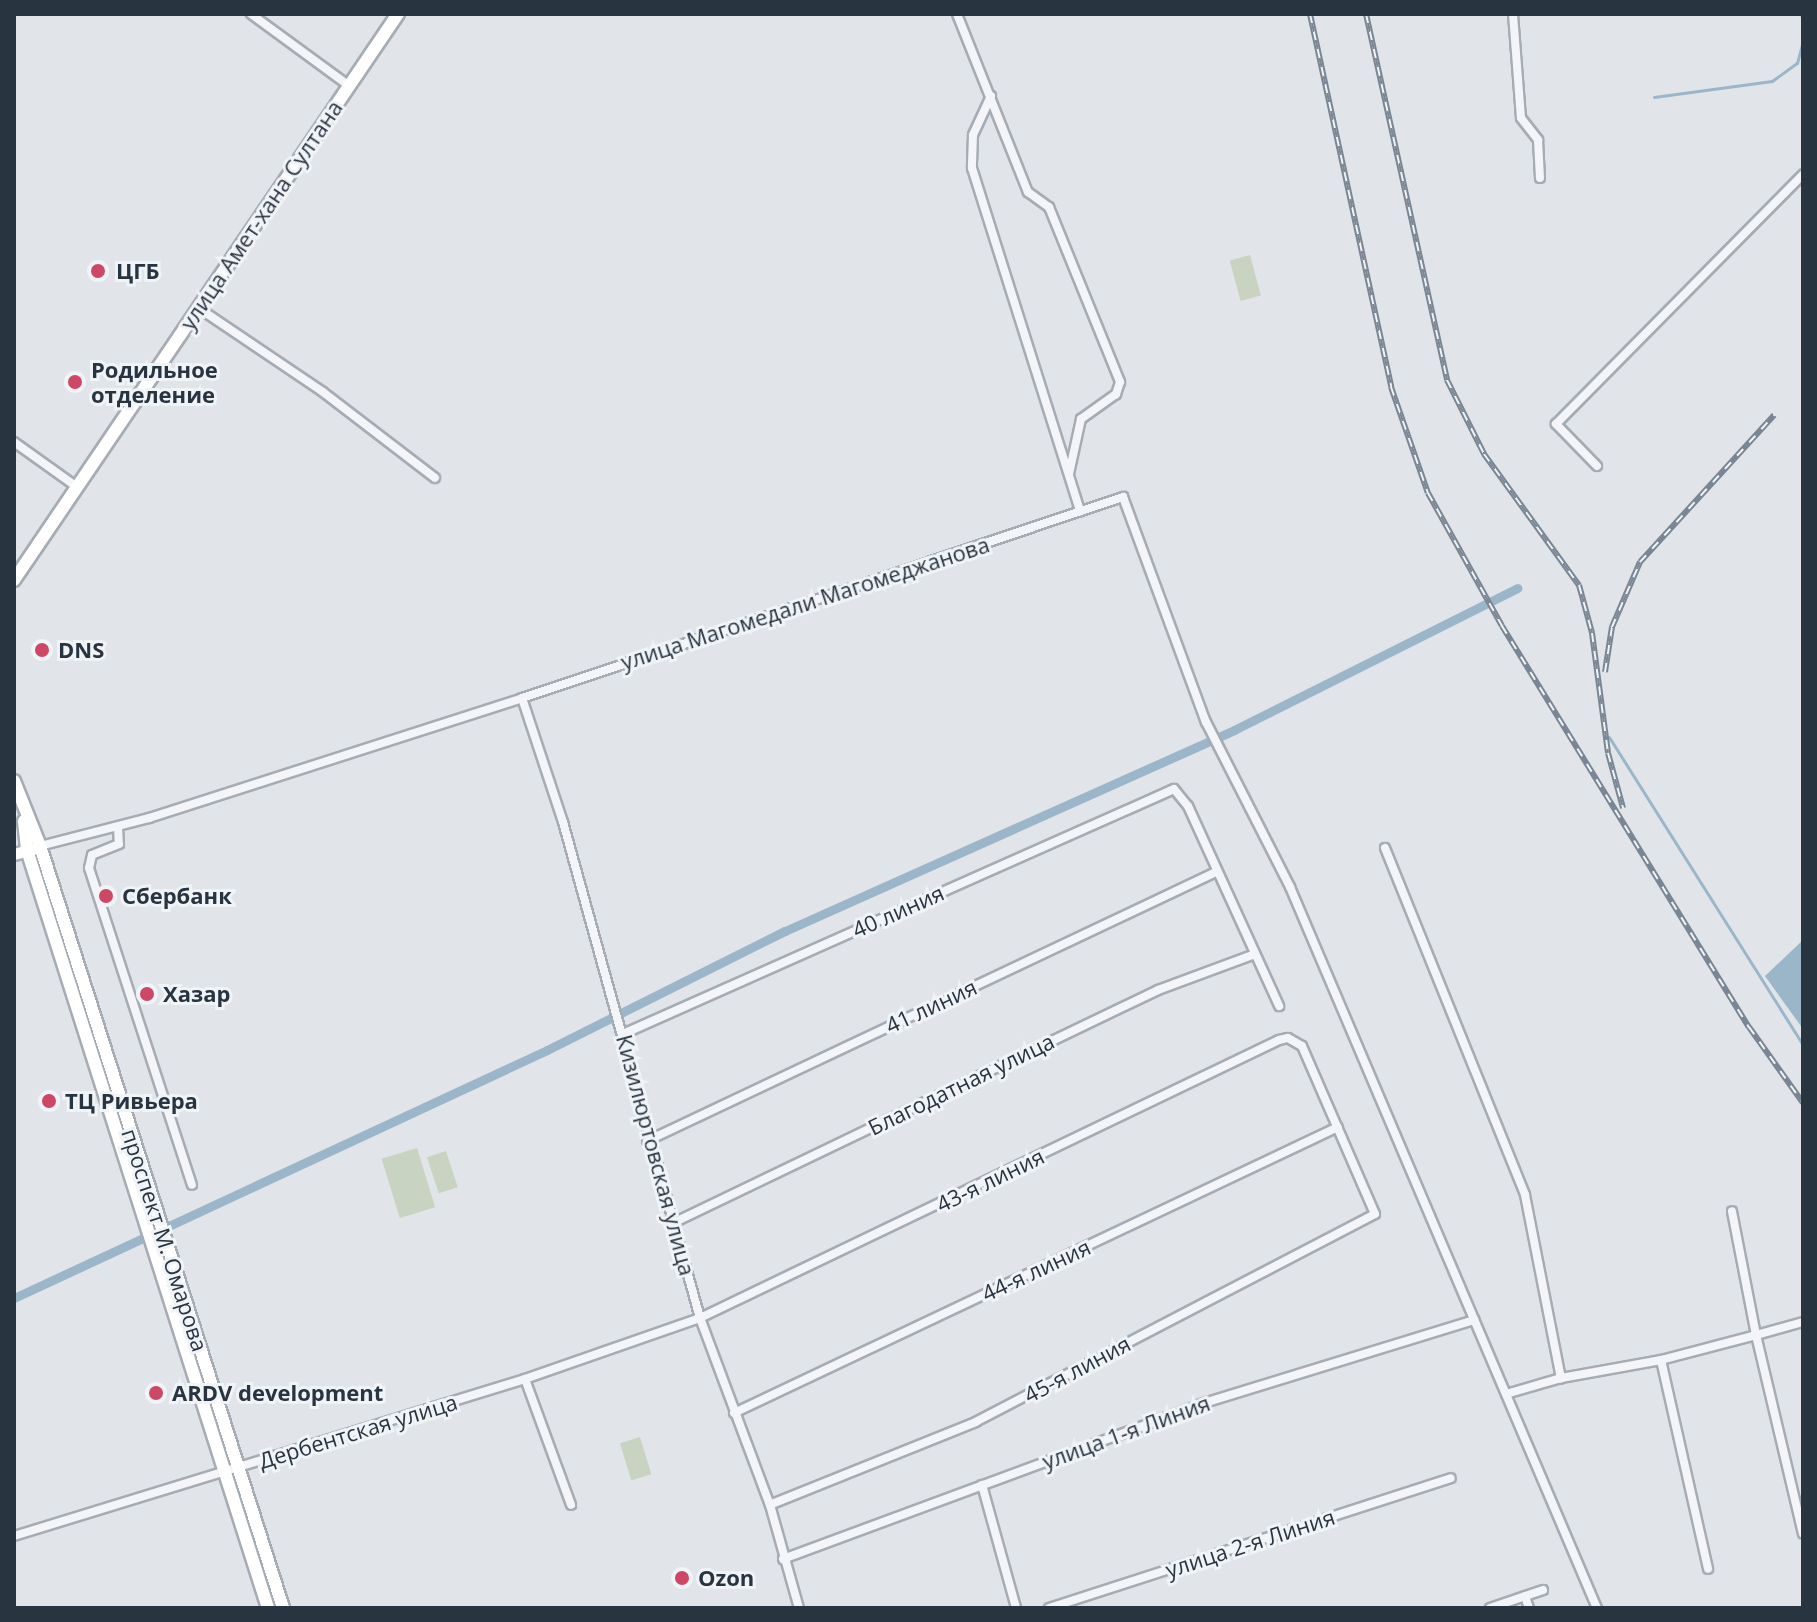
<!DOCTYPE html>
<meta charset="utf-8">
<style>
body{margin:0}
#map{position:relative;width:1817px;height:1622px;overflow:hidden;background:#e1e5e9;font-family:"Open Sans",sans-serif}
div>[style]{position:absolute}
[style*='--x']{left:calc(var(--x)*1px);top:calc(var(--y)*1px);width:calc(var(--w)*1px);rotate:calc(var(--a)*1deg)}
.green>*{inset:0;background:#c8d3c2;transform-origin:0 0}
.water>*{inset:0;background:#9cb6c9}
.stream>*{height:3px;margin:-1.5px;padding:0 1.5px;transform-origin:1.5px;border-radius:1.5px;background:#9cb6c9}
.canal>*{height:9px;margin:-4.5px;padding:0 4.5px;transform-origin:4.5px;border-radius:4.5px;background:#9cb6c9}
.roads{filter:drop-shadow(2px 0 #a6acb3) drop-shadow(-2px 0 #a6acb3) drop-shadow(0 2px #a6acb3) drop-shadow(0 -2px #a6acb3)}
.street>*{height:8px;margin:-4px;padding:0 4px;transform-origin:4px;border-radius:4px;background:#f3f5f8}
.secondary>*{height:11px;margin:-5.5px;padding:0 5.5px;transform-origin:5.5px;border-radius:5.5px;background:#fff}
.primary>*{height:12px;margin:-6px;padding:0 6px;transform-origin:6px;border-radius:6px;background:#fff}
.rail>*{height:6px;margin-top:-3px;transform-origin:0;background:repeating-linear-gradient(90deg,#f0f4f7 0 9px,#7a8693 0 18px);box-sizing:border-box;border-block:2px solid #7a8693}
.dots>*{width:22px;height:22px;translate:-50% -50%;box-sizing:border-box;border:4px solid #f0f4f7;border-radius:50%}
span{translate:-50% -50%;white-space:nowrap;text-align:center;line-height:1.15;-webkit-text-stroke:6px #f0f4f7;paint-order:stroke}
.street-label{font-size:22px;color:#293441}
.poi-label{font-size:22px;color:#293441;font-weight:700}
.left{translate:0 -50%;text-align:left}
.frame{position:absolute;inset:0;border:16px solid #293441;pointer-events:none}
</style>
<div id="map">
<div class="green">
<i style="left:1250px;top:255px;width:42px;height:21px;rotate:75deg"></i>
<i style="left:417px;top:1148px;width:62px;height:37px;rotate:73deg"></i>
<i style="left:446px;top:1151px;width:38px;height:20px;rotate:72deg"></i>
<i style="left:640px;top:1437px;width:39px;height:21px;rotate:73deg"></i>
</div>
<div class="water">
<i style="clip-path:polygon(1803px 940px,1803px 1029px,1765px 976px)"></i>
</div>
<div class="stream">
<i style="--x:1801;--y:14;--w:7;--a:74"></i>
<i style="--x:1654;--y:97;--w:119;--a:-7.7"></i>
<i style="--x:1772;--y:81;--w:31;--a:-36"></i>
<i style="--x:1797;--y:63;--w:23;--a:-75"></i>
<i style="--x:1609;--y:737;--w:364;--a:57.8"></i>
</div>
<div class="canal">
<i style="--x:14;--y:1298;--w:588;--a:-24.95"></i>
<i style="--x:547;--y:1050;--w:266;--a:-26.6"></i>
<i style="--x:785;--y:931;--w:492;--a:-24.1"></i>
<i style="--x:1234;--y:730;--w:317;--a:-26.6"></i>
</div>
<div class="roads">
<div class="street">
<i style="--x:251;--y:14;--w:120;--a:36.2"></i>
<i style="--x:957;--y:14;--w:192;--a:68.3"></i>
<i style="--x:1028;--y:192;--w:26;--a:36"></i>
<i style="--x:1049;--y:207;--w:189;--a:67.9"></i>
<i style="--x:1120;--y:382;--w:13;--a:108"></i>
<i style="--x:1116;--y:394;--w:43;--a:144.5"></i>
<i style="--x:1081;--y:419;--w:56;--a:102.3"></i>
<i style="--x:1513;--y:14;--w:104;--a:85.6"></i>
<i style="--x:1521;--y:118;--w:28;--a:52"></i>
<i style="--x:1538;--y:140;--w:38;--a:87"></i>
<i style="--x:991;--y:96;--w:43;--a:114.8"></i>
<i style="--x:973;--y:135;--w:33;--a:92"></i>
<i style="--x:972;--y:168;--w:360;--a:72.5"></i>
<i style="--x:200;--y:309;--w:148;--a:34"></i>
<i style="--x:323;--y:392;--w:141;--a:37.5"></i>
<i style="--x:14;--y:442;--w:74;--a:35.6"></i>
<i style="--x:1597;--y:466;--w:59;--a:-134.3"></i>
<i style="--x:1556;--y:424;--w:351;--a:-45.3"></i>
<i style="--x:522;--y:698;--w:131;--a:71.7"></i>
<i style="--x:563;--y:822;--w:515;--a:74.56"></i>
<i style="--x:700;--y:1318;--w:200;--a:69.5"></i>
<i style="--x:770;--y:1505;--w:107;--a:74.3"></i>
<i style="--x:118;--y:827;--w:17;--a:87"></i>
<i style="--x:119;--y:844;--w:29;--a:158"></i>
<i style="--x:92;--y:855;--w:13;--a:103"></i>
<i style="--x:89;--y:868;--w:333;--a:72"></i>
<i style="--x:40;--y:846;--w:113;--a:-14.4"></i>
<i style="--x:149;--y:818;--w:392;--a:-17.8"></i>
<i style="--x:522;--y:698;--w:634;--a:-18.49"></i>
<i style="--x:1123;--y:497;--w:240;--a:69.8"></i>
<i style="--x:1206;--y:722;--w:185;--a:63"></i>
<i style="--x:1290;--y:887;--w:784;--a:66.94"></i>
<i style="--x:1385;--y:848;--w:374;--a:68"></i>
<i style="--x:1525;--y:1195;--w:187;--a:78.9"></i>
<i style="--x:623;--y:1034;--w:603;--a:-23.97"></i>
<i style="--x:1174;--y:789;--w:22;--a:51"></i>
<i style="--x:1188;--y:806;--w:220;--a:65.5"></i>
<i style="--x:647;--y:1141;--w:629;--a:-25.3"></i>
<i style="--x:673;--y:1223;--w:538;--a:-25.66"></i>
<i style="--x:1158;--y:990;--w:100;--a:-20.4"></i>
<i style="--x:1803;--y:1322;--w:49;--a:164.5"></i>
<i style="--x:1756;--y:1335;--w:204;--a:76.7"></i>
<i style="--x:1661;--y:1360;--w:98;--a:-14.7"></i>
<i style="--x:1756;--y:1335;--w:126;--a:-101"></i>
<i style="--x:525;--y:1379;--w:134;--a:69.9"></i>
<i style="--x:1506;--y:1394;--w:57;--a:-16.2"></i>
<i style="--x:1561;--y:1378;--w:102;--a:-10.2"></i>
<i style="--x:1661;--y:1360;--w:214;--a:77.3"></i>
<i style="--x:734;--y:1413;--w:668;--a:-25.34"></i>
<i style="--x:982;--y:1485;--w:128;--a:74.5"></i>
<i style="--x:14;--y:1536;--w:535;--a:-17.08"></i>
<i style="--x:525;--y:1379;--w:185;--a:-19.2"></i>
<i style="--x:700;--y:1318;--w:642;--a:-25.65"></i>
<i style="--x:1279;--y:1040;--w:9;--a:-13"></i>
<i style="--x:1288;--y:1038;--w:16;--a:30"></i>
<i style="--x:1302;--y:1046;--w:183;--a:66.5"></i>
<i style="--x:1375;--y:1214;--w:450;--a:152.5"></i>
<i style="--x:976;--y:1422;--w:222;--a:158.1"></i>
<i style="--x:783;--y:1559;--w:446;--a:-20.3"></i>
<i style="--x:1201;--y:1404;--w:286;--a:-17.1"></i>
<i style="--x:1525;--y:1596;--w:13;--a:72"></i>
<i style="--x:1049;--y:1608;--w:422;--a:-17.9"></i>
<i style="--x:1490;--y:1608;--w:56;--a:-18.8"></i>
</div>
<div class="secondary">
<i style="--x:14;--y:854;--w:22;--a:-16"></i>
</div>
<div class="primary">
<i style="--x:14;--y:580;--w:684;--a:-55.85"></i>
<i style="--x:14;--y:781;--w:70;--a:68.2"></i>
<i style="--x:40;--y:846;--w:800;--a:72.31"></i>
<i style="--x:24;--y:821;--w:29;--a:84"></i>
<i style="--x:27;--y:850;--w:795;--a:72.36"></i>
</div>
</div>
<div class="rail">
<i style="--x:1310;--y:14;--w:382;--a:77.7"></i>
<i style="--x:1391;--y:387;--w:112;--a:70.8"></i>
<i style="--x:1428;--y:493;--w:152;--a:60.9"></i>
<i style="--x:1502;--y:626;--w:471;--a:58.4"></i>
<i style="--x:1749;--y:1027;--w:93;--a:54.6"></i>
<i style="--x:1366;--y:14;--w:375;--a:77.5"></i>
<i style="--x:1447;--y:380;--w:83;--a:63.4"></i>
<i style="--x:1484;--y:454;--w:162;--a:54.1"></i>
<i style="--x:1579;--y:585;--w:50;--a:74.8"></i>
<i style="--x:1592;--y:633;--w:121;--a:82.4"></i>
<i style="--x:1608;--y:753;--w:57;--a:74.7"></i>
<i style="--x:1605;--y:672;--w:46;--a:-81.2"></i>
<i style="--x:1612;--y:627;--w:71;--a:-66.7"></i>
<i style="--x:1640;--y:562;--w:199;--a:-47.6"></i>
</div>
<div class="dots">
<i style="left:98px;top:271px;background:#cd4767"></i>
<i style="left:75px;top:382px;background:#cd4767"></i>
<i style="left:42px;top:650px;background:#cd4767"></i>
<i style="left:106px;top:896px;background:#cd4767"></i>
<i style="left:147px;top:994px;background:#cd4767"></i>
<i style="left:49px;top:1101px;background:#cd4767"></i>
<i style="left:156px;top:1393px;background:#cd4767"></i>
<i style="left:682px;top:1578px;background:#cd4767"></i>
</div>
<div class="street-label">
<span style="left:261px;top:215px;rotate:-56deg">улица Амет-хана Султана</span>
<span style="left:805px;top:603px;rotate:-18deg">улица Магомедали Магомеджановa</span>
<span style="left:898px;top:911px;rotate:-24deg">40 линия</span>
<span style="left:931px;top:1006px;rotate:-25deg">41 линия</span>
<span style="left:961px;top:1084px;rotate:-26deg">Благодатная улица</span>
<span style="left:656px;top:1155px;rotate:75deg">Кизилюртовская улица</span>
<span style="left:990px;top:1180px;rotate:-26deg">43-я линия</span>
<span style="left:165px;top:1240px;rotate:72deg">проспект М. Омарова</span>
<span style="left:1036px;top:1270px;rotate:-25deg">44-я линия</span>
<span style="left:1077px;top:1369px;rotate:-28deg">45-я линия</span>
<span style="left:358px;top:1431px;rotate:-17deg">Дербентская улица</span>
<span style="left:1126px;top:1432px;rotate:-20deg">улица 1-я Линия</span>
<span style="left:1250px;top:1543px;rotate:-18deg">улица 2-я Линия</span>
</div>
<div class="poi-label">
<span class="left" style="left:116px;top:271px">ЦГБ</span>
<span class="left" style="left:91px;top:382px">Родильное<br>отделение</span>
<span class="left" style="left:58px;top:650px">DNS</span>
<span class="left" style="left:122px;top:896px">Сбербанк</span>
<span class="left" style="left:163px;top:994px">Хазар</span>
<span class="left" style="left:65px;top:1101px">ТЦ Ривьера</span>
<span class="left" style="left:172px;top:1393px">ARDV development</span>
<span class="left" style="left:698px;top:1578px">Ozon</span>
</div>
<div class="frame"></div>
</div>
